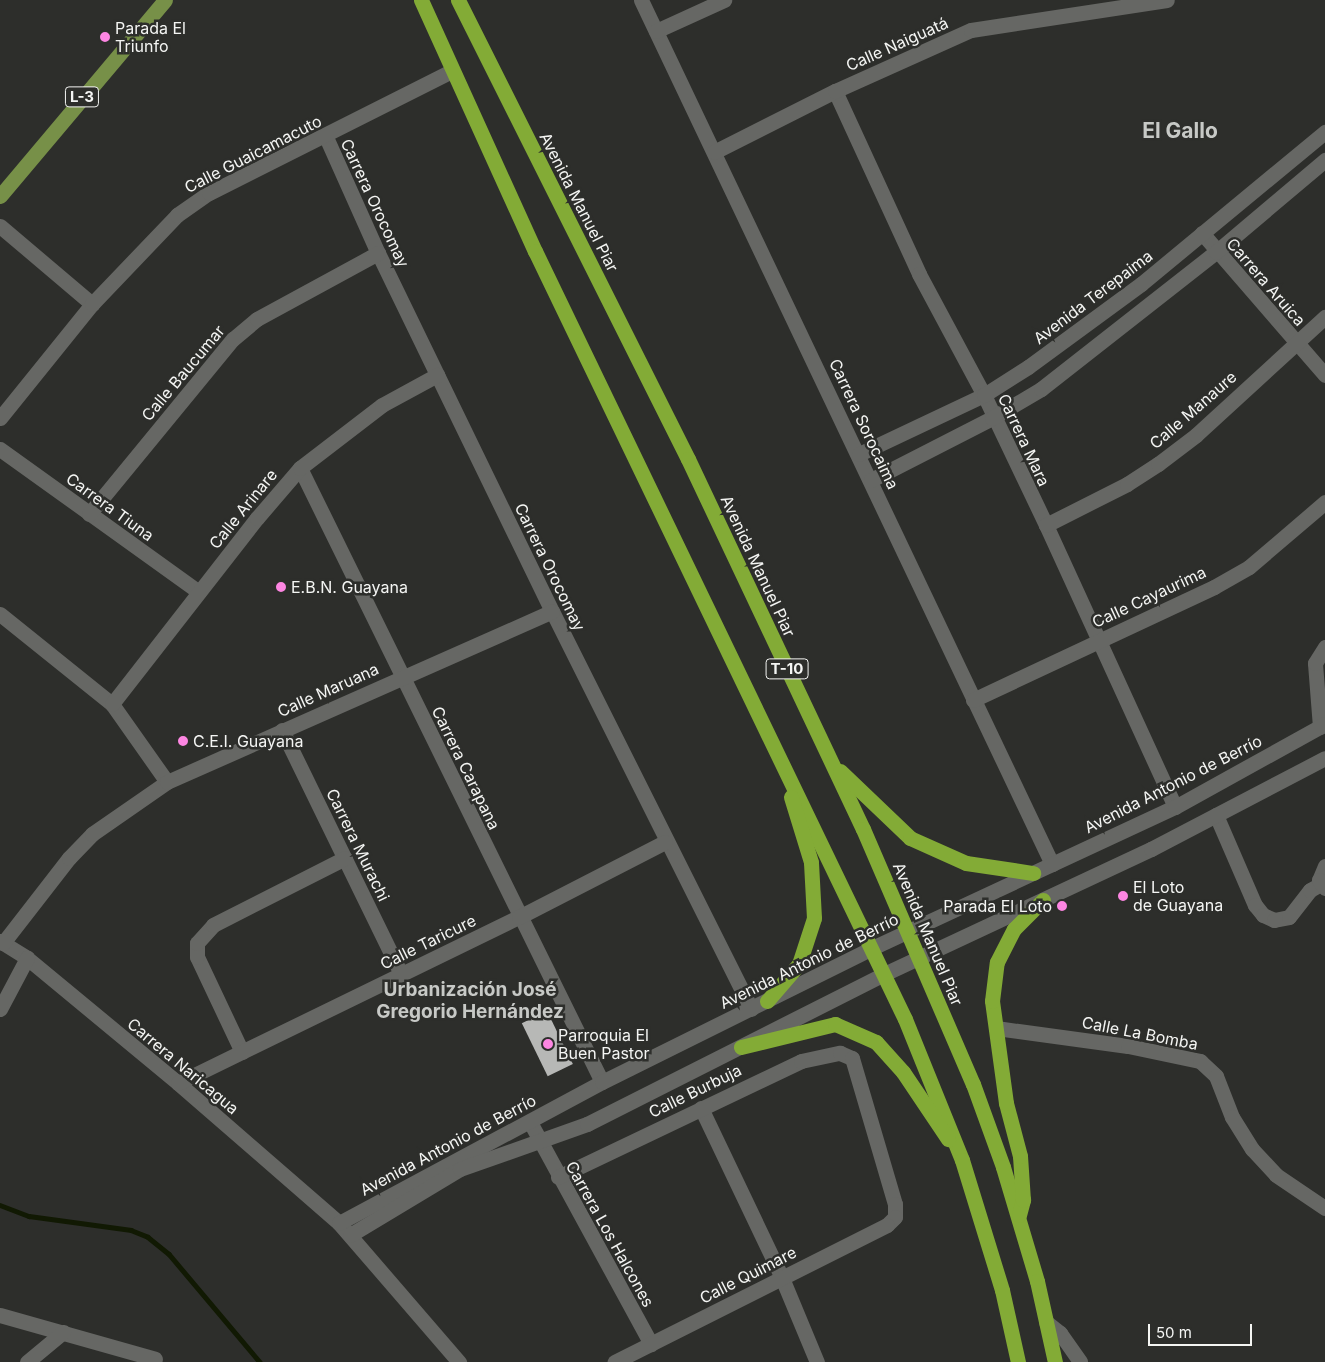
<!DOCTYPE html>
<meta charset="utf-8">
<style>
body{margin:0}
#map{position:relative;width:1325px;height:1362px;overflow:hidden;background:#2d2e2b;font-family:Inter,sans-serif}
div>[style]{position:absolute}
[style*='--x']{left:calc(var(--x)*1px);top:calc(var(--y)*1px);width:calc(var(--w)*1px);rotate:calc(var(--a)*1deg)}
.stream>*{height:4.5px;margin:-2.25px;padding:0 2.25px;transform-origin:2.25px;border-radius:2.25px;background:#111903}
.building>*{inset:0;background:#b7b8b6;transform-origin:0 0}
.minor>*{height:15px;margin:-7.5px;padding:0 7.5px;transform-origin:7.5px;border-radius:7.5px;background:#666764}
.major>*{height:15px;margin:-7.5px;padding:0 7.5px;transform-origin:7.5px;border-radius:7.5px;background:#779048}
.highway>*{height:15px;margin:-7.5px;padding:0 7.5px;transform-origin:7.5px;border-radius:7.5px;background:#83ab36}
.dots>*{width:14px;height:14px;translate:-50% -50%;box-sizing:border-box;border:2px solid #2d2e2b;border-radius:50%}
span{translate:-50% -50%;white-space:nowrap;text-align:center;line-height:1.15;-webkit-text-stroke:5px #2d2e2b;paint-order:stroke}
.shield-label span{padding:1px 4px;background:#2d2e2b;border:1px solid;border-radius:4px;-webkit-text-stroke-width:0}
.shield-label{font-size:15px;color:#f4f5f3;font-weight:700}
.poi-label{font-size:16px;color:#f4f5f3}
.left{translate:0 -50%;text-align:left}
.right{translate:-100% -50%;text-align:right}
.street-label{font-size:16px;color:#f4f5f3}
.quarter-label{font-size:19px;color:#c7c9c6;font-weight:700}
.district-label{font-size:21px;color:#c7c9c6;font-weight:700}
.scale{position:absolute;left:1148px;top:1324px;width:104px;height:22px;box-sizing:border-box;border:2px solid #f4f5f3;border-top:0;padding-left:6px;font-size:15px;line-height:18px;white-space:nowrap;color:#f4f5f3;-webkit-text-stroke:4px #2d2e2b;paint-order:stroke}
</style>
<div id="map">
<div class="stream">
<i style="--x:0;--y:1205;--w:31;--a:21"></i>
<i style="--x:29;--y:1216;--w:103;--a:7.8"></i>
<i style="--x:131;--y:1230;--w:18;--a:22"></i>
<i style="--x:148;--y:1237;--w:27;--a:39"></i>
<i style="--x:169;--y:1254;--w:141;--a:49.9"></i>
</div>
<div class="building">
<i style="left:547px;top:1011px;width:59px;height:28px;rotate:64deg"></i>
</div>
<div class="minor">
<i style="--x:641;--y:0;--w:957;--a:64.56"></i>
<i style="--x:656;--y:31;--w:75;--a:-24.5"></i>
<i style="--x:835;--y:91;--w:201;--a:65.3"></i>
<i style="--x:919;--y:274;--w:137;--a:61.8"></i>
<i style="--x:984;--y:395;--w:144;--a:64.5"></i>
<i style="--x:1046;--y:525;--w:310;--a:65.4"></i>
<i style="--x:326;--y:137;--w:127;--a:65.9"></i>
<i style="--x:378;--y:253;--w:398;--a:64.1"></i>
<i style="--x:552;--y:611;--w:445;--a:63.4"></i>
<i style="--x:714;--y:152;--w:136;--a:-26.8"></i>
<i style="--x:835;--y:91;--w:149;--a:-24.2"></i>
<i style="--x:971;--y:30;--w:198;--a:-8.7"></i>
<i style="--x:0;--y:226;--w:121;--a:40.3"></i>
<i style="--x:1202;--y:233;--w:188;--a:49.1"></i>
<i style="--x:0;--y:418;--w:146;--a:-51.1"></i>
<i style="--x:92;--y:304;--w:123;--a:-46.3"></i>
<i style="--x:177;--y:215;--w:39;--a:-35"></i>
<i style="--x:209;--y:193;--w:272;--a:-26.7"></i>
<i style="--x:0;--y:449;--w:245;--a:35.7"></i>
<i style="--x:859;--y:454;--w:138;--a:-25.3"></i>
<i style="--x:984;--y:395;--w:52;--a:-32.5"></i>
<i style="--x:1028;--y:367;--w:140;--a:-36.3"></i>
<i style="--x:1141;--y:284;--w:239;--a:-39.6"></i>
<i style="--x:300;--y:468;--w:684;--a:63.81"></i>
<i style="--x:871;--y:480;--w:136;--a:-27.1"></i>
<i style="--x:992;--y:418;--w:57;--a:-30.6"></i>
<i style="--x:1041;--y:389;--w:222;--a:-38.1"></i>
<i style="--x:1216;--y:252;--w:143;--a:-40.2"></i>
<i style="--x:89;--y:514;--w:227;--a:-50.6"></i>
<i style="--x:233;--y:339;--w:31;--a:-40"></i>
<i style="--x:257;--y:319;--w:138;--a:-28.6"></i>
<i style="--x:1046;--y:525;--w:91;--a:-26.8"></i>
<i style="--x:1127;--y:484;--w:37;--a:-33"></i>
<i style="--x:1158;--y:464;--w:48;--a:-37.3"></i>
<i style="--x:1196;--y:435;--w:175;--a:-42.5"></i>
<i style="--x:0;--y:614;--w:144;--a:38.8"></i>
<i style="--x:112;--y:704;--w:95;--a:54.8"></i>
<i style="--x:973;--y:700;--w:266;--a:-25.1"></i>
<i style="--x:1214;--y:587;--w:40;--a:-29.7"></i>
<i style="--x:1249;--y:567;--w:100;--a:-40.5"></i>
<i style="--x:112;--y:704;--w:236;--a:-52.1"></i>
<i style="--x:257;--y:518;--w:66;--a:-49.3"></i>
<i style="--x:300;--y:468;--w:103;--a:-37.5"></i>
<i style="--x:382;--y:405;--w:63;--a:-28.6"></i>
<i style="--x:1320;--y:727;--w:64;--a:-94.5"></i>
<i style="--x:1315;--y:663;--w:19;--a:-58"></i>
<i style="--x:282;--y:730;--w:271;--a:64"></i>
<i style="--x:1216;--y:815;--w:98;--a:66.6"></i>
<i style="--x:1255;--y:905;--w:13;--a:51"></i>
<i style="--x:1263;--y:915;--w:12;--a:24"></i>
<i style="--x:1274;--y:920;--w:15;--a:-11"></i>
<i style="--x:1289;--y:917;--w:34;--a:-52"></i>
<i style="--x:1310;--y:890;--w:13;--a:-29"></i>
<i style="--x:1325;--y:866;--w:15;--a:113"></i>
<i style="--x:1319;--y:880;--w:10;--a:53"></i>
<i style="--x:0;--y:941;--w:32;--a:32"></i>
<i style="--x:27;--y:958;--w:196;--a:39.6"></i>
<i style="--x:178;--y:1083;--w:213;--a:41"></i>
<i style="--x:339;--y:1223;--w:184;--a:49.2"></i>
<i style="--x:3;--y:943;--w:108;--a:-52.2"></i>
<i style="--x:69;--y:858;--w:33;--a:-46"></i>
<i style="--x:92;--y:834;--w:91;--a:-34.7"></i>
<i style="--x:167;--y:782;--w:421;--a:-23.9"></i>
<i style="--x:0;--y:1009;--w:58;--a:-62.1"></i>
<i style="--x:996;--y:1028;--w:133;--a:7.8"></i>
<i style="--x:1128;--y:1046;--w:74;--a:11.8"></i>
<i style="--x:1200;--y:1061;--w:22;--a:43"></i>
<i style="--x:1216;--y:1076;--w:44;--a:68.7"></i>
<i style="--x:1232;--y:1117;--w:38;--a:58"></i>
<i style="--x:1252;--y:1149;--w:35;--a:47"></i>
<i style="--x:1276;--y:1175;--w:59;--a:34"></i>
<i style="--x:242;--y:1052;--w:105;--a:-115.3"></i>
<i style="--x:197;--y:957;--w:14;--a:-90"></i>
<i style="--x:197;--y:943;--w:24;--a:-48"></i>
<i style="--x:213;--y:925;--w:148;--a:-26.9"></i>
<i style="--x:178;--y:1083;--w:379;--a:-26"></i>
<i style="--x:519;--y:917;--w:164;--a:-27.2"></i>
<i style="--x:701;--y:1108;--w:188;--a:64.5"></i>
<i style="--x:782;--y:1278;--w:91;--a:67.4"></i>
<i style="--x:530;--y:1122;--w:253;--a:61.4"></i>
<i style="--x:558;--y:1177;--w:269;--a:-25.5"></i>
<i style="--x:801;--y:1061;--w:40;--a:-12"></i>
<i style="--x:840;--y:1053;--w:13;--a:23"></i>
<i style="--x:852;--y:1058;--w:152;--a:73.6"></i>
<i style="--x:895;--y:1204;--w:13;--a:90"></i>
<i style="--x:895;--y:1217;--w:11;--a:135"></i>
<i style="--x:887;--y:1225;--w:305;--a:153.3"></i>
<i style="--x:339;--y:1223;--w:298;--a:-28.2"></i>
<i style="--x:602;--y:1082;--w:301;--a:-26.4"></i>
<i style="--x:872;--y:948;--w:334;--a:-25"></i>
<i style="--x:1175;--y:807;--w:171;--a:-29"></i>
<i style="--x:350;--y:1235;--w:128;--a:-31"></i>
<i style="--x:460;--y:1169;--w:135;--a:-19.5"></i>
<i style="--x:587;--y:1124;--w:333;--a:-26.8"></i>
<i style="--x:884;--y:974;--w:295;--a:-25.1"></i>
<i style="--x:1151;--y:849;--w:196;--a:-27.6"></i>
<i style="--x:0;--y:1315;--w:161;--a:15.8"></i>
<i style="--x:1046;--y:1322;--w:18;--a:38"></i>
<i style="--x:1060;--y:1333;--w:35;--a:55"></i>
<i style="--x:27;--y:1362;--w:47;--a:-39.8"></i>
</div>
<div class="major">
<i style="--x:0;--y:196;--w:256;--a:-49.9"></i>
</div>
<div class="highway">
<i style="--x:421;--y:0;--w:276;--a:65.6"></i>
<i style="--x:535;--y:251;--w:852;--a:64.28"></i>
<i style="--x:905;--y:1019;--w:152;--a:68"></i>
<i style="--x:962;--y:1160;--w:136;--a:72.9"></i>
<i style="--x:1002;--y:1290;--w:74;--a:77.5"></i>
<i style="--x:458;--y:0;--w:513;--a:63.39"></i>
<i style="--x:688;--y:459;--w:409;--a:64.7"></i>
<i style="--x:863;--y:829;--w:278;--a:66.7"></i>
<i style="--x:973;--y:1084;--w:88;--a:70.1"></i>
<i style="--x:1003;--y:1167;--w:119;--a:73.4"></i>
<i style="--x:1037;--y:1281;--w:83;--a:77.5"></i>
<i style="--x:840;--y:771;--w:97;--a:43.7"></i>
<i style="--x:910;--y:838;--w:61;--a:24.1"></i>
<i style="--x:966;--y:863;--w:68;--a:8.5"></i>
<i style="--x:767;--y:1001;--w:49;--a:-49.1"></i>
<i style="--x:799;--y:964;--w:48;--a:-71.9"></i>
<i style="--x:814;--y:918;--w:56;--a:-93.1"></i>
<i style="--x:811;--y:862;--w:68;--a:-107.1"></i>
<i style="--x:741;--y:1047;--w:97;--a:-13.7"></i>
<i style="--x:835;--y:1024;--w:45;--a:23.7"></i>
<i style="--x:876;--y:1042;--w:40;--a:48"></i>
<i style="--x:903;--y:1072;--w:81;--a:56.1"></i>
<i style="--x:1019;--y:1215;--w:16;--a:-75"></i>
<i style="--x:1023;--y:1200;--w:44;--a:-93.9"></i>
<i style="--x:1020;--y:1156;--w:55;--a:-104.8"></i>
<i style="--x:1006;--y:1103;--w:103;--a:-97.8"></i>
<i style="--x:992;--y:1001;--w:39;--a:-83"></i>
<i style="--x:997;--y:962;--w:37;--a:-63"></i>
<i style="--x:1014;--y:929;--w:41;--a:-45"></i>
</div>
<div class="dots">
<i style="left:105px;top:37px;background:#fd86e2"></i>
<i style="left:281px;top:587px;background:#fd86e2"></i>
<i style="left:183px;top:741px;background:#fd86e2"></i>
<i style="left:1123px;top:896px;background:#fd86e2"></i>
<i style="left:1062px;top:906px;background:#fd86e2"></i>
<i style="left:548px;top:1044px;background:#fd86e2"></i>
</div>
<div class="shield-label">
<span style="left:82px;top:97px">L-3</span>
<span style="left:787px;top:669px">T-10</span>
</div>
<div class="poi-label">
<span class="left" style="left:115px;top:37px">Parada El<br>Triunfo</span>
<span class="left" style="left:291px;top:587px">E.B.N. Guayana</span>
<span class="left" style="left:193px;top:741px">C.E.I. Guayana</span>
<span class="left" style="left:1133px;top:896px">El Loto<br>de Guayana</span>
<span class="right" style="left:1052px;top:906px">Parada El Loto</span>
<span class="left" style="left:558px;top:1044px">Parroquia El<br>Buen Pastor</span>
</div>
<div class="street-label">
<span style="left:897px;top:44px;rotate:-24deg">Calle Naiguatá</span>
<span style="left:253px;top:154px;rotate:-27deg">Calle Guaicamacuto</span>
<span style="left:579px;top:202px;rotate:63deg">Avenida Manuel Piar</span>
<span style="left:375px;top:203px;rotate:65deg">Carrera Orocomay</span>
<span style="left:1266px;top:282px;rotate:49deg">Carrera Aruica</span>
<span style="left:1093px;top:297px;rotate:-37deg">Avenida Terepaima</span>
<span style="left:183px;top:373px;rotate:-50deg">Calle Baucumar</span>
<span style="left:1193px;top:410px;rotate:-41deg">Calle Manaure</span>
<span style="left:864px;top:424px;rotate:65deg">Carrera Sorocaima</span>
<span style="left:1024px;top:440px;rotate:65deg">Carrera Mara</span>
<span style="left:110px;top:507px;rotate:36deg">Carrera Tiuna</span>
<span style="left:243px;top:509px;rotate:-51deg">Calle Arinare</span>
<span style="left:758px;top:566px;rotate:65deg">Avenida Manuel Piar</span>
<span style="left:550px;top:567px;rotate:64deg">Carrera Orocomay</span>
<span style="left:1149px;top:597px;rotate:-25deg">Calle Cayaurima</span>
<span style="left:328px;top:690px;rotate:-24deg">Calle Maruana</span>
<span style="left:466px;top:768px;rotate:64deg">Carrera Carapana</span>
<span style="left:1173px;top:784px;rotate:-27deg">Avenida Antonio de Berrío</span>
<span style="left:358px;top:845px;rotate:64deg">Carrera Murachi</span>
<span style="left:928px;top:934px;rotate:67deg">Avenida Manuel Piar</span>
<span style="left:428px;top:942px;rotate:-26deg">Calle Taricure</span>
<span style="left:809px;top:961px;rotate:-26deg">Avenida Antonio de Berrío</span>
<span style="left:1140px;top:1033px;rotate:11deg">Calle La Bomba</span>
<span style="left:183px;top:1066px;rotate:40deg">Carrera Naricagua</span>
<span style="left:695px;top:1091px;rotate:-26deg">Calle Burbuja</span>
<span style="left:448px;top:1145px;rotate:-28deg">Avenida Antonio de Berrío</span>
<span style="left:610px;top:1234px;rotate:61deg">Carrera Los Halcones</span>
<span style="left:748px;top:1275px;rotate:-27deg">Calle Quimare</span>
</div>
<div class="quarter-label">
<span style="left:470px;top:1001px">Urbanización José<br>Gregorio Hernández</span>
</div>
<div class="district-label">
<span style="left:1180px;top:131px">El Gallo</span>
</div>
<div class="scale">50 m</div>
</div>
